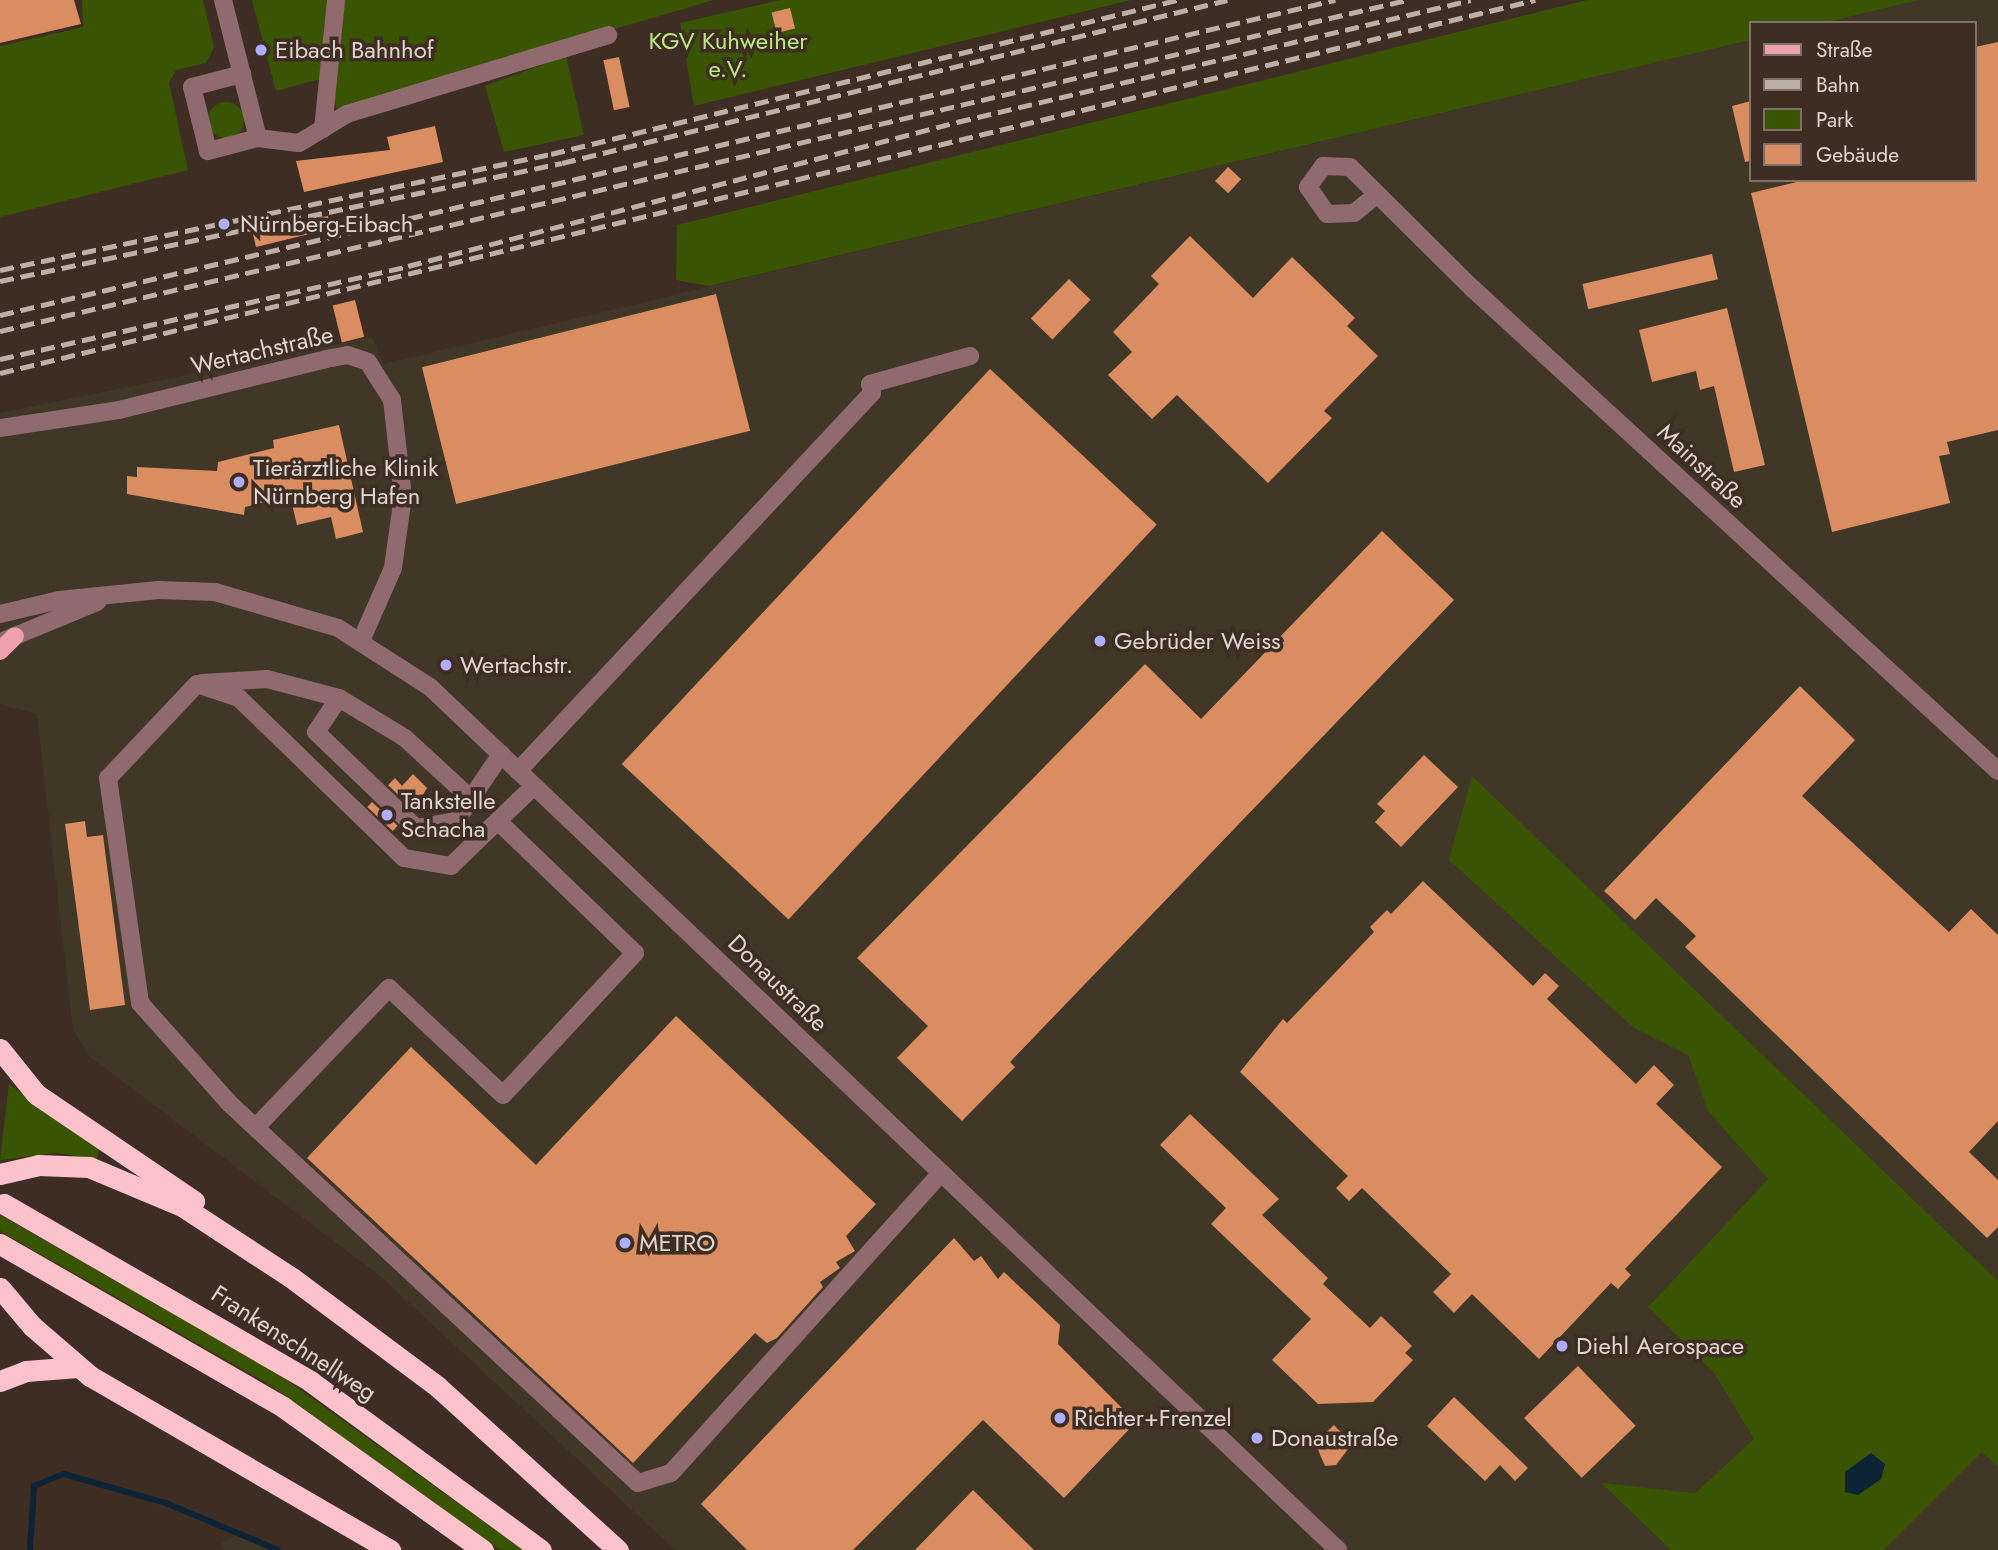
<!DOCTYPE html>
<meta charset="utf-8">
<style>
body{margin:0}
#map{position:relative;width:1998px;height:1550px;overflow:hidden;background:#3e2d23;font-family:Jost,sans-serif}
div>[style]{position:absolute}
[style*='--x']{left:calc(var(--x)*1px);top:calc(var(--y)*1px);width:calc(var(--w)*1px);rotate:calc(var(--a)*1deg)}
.industrial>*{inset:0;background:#413727}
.green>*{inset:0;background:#395503}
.round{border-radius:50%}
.water>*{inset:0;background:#0c2436}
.stream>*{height:6px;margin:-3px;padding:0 3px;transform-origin:3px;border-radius:3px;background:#0c2436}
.building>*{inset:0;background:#d98d60;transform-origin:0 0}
.minor>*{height:18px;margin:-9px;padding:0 9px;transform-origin:9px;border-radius:9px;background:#906a6f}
.major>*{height:18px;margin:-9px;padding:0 9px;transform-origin:9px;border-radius:9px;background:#eea0ac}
.highway>*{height:21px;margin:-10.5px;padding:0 10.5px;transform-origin:10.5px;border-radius:10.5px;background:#fcc2cb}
.rail>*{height:5px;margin-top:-2.5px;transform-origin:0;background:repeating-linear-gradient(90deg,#bcafa8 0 14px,transparent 0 21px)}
.dots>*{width:19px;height:19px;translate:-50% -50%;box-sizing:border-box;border:4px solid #3e2d23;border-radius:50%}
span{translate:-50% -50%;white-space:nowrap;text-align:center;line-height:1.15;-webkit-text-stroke:7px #3e2d23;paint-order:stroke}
.park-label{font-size:24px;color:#bbe981}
.poi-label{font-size:24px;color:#e1d5cf}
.left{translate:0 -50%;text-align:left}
.street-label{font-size:24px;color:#e1d5cf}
.legend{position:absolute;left:1749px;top:21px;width:228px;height:161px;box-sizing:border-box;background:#3e2d23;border:2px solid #7f7068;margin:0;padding:9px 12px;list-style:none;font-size:21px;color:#e1d5cf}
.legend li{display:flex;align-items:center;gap:14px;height:35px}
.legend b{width:35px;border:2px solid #7f7068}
</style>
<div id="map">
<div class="industrial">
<i style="clip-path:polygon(1919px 0,1998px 0,1998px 1281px,1472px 777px,1634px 1028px,1688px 1055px,1708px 1111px,1768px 1179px,1648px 1307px,1715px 1374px,1754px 1439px,1695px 1493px,1602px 1484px,1671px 1550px,675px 1550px,379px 1275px,90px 1057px,73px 1030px,37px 714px,0 704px,0 413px,372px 337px,383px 364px,1751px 40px,1751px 180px,1975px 180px,1975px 23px,1823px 23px)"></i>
<i style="clip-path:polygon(1983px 1451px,1998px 1467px,1998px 1550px,1884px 1550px)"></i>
<i style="clip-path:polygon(237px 1536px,263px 1547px,268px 1550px,224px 1550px,220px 1543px)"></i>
</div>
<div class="green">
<i style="clip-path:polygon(82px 0,203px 0,214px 47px,206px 63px,176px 70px,169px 83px,188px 170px,0 217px,0 46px,83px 27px)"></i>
<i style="clip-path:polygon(252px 0,714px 0,337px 110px,328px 77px,276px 91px)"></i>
<i style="clip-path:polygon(780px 0,1131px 0,694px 106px,680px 23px)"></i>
<i style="clip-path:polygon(1587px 0,1919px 0,1823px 23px,1751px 23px,1751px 40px,709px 286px,676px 280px,677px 225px)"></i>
<i style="clip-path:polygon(566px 56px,584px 135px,504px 152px,485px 86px)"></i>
<i class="round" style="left:208px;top:102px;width:36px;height:36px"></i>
<i style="clip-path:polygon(1472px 776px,1998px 1281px,1998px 1467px,1982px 1452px,1884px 1550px,1671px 1550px,1601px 1483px,1695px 1493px,1754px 1439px,1715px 1374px,1648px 1307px,1768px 1179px,1708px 1111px,1688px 1055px,1634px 1028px,1449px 860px)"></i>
<i style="clip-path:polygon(9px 1084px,99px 1149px,97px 1159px,56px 1153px,0 1160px)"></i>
<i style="clip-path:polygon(0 1215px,277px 1373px,523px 1550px,501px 1550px,270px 1385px,0 1231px)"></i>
</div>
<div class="water">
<i style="clip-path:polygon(1871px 1453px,1885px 1464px,1881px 1479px,1858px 1495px,1845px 1492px,1845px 1472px)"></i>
</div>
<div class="stream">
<i style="--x:30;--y:1550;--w:64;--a:-86.4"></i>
<i style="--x:34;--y:1486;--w:32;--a:-22"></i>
<i style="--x:64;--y:1474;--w:106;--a:15.9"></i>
<i style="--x:166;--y:1503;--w:121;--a:22.8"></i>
</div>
<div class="building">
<i style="clip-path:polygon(0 0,74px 0,81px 24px,0 43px)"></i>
<i style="left:790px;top:8px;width:21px;height:19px;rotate:76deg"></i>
<i style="clip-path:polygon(1998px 42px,1998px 430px,1947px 442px,1950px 454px,1939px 456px,1950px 503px,1832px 532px,1751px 193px,1805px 180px,1975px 180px,1975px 47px)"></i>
<i style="left:619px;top:57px;width:51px;height:16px;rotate:78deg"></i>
<i style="clip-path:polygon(1751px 101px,1751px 161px,1745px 162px,1732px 106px)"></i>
<i style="clip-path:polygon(435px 126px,443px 162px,304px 192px,296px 161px,390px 150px,387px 137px)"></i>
<i style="left:1228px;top:167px;width:18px;height:19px;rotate:43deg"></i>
<i style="clip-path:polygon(328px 216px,330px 229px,256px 247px,252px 230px)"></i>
<i style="clip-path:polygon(1190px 236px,1253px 298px,1292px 257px,1355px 318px,1347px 326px,1378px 356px,1324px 411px,1332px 418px,1268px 483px,1177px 395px,1152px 419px,1108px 375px,1132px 352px,1113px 332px,1159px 284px,1151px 276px)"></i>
<i style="left:1712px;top:254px;width:26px;height:133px;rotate:77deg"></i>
<i style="left:1069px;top:279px;width:30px;height:55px;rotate:44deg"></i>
<i style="left:716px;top:294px;width:141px;height:303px;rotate:76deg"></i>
<i style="left:355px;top:300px;width:38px;height:23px;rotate:76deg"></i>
<i style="clip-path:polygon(1727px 308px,1765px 465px,1734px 472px,1714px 386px,1700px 390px,1696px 371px,1652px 382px,1639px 330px)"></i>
<i style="left:990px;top:369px;width:228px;height:540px;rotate:43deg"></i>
<i style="clip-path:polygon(339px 425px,363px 532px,336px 539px,331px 517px,297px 525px,290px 496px,245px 507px,244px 515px,127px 494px,127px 476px,137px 477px,137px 467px,217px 471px,218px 462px,274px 448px,273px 440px)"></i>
<i style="clip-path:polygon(1382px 531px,1454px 600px,1010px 1062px,1015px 1067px,962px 1121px,897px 1058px,928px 1026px,857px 958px,1145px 664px,1201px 719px)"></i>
<i style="clip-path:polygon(1800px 686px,1855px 740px,1802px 796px,1949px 932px,1971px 909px,1998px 935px,1998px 1121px,1969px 1152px,1998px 1180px,1998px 1227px,1987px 1238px,1685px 947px,1696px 936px,1656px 898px,1635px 920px,1604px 891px)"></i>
<i style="clip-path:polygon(1424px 755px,1458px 787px,1401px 847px,1375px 822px,1385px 811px,1377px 804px)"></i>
<i style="clip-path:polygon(413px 774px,427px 788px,414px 810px,388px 785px,395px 778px,402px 786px)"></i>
<i style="left:372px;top:802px;width:35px;height:7px;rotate:43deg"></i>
<i style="clip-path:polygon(85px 821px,87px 837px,103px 835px,125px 1005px,90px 1010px,65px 824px)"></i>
<i style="clip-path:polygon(1423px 881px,1533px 986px,1545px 973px,1559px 986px,1547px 999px,1636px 1084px,1654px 1065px,1674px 1085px,1656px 1104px,1722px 1167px,1625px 1269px,1631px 1275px,1618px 1289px,1611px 1283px,1539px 1359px,1472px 1294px,1454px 1313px,1433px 1292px,1451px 1274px,1362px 1188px,1349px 1201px,1336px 1188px,1348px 1176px,1240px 1072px,1283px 1019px,1287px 1023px,1374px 932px,1370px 927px,1387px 910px,1391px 914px)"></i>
<i style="clip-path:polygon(676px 1016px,876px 1204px,846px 1236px,855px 1251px,836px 1262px,840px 1268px,820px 1282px,823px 1287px,777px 1338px,767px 1343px,755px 1333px,633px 1463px,307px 1158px,411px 1047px,536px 1165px)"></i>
<i style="clip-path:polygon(1190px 1114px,1279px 1199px,1262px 1215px,1328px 1278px,1323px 1284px,1370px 1328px,1381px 1316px,1412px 1346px,1405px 1353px,1413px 1360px,1373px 1402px,1318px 1404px,1272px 1360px,1311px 1319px,1211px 1224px,1226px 1208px,1160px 1145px)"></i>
<i style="clip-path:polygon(954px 1238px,974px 1261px,981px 1256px,998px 1279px,1004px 1272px,1060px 1325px,1058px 1344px,1136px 1422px,1064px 1498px,983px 1420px,853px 1550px,747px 1550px,701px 1504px)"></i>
<i style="left:1578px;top:1366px;width:83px;height:75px;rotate:46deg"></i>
<i style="clip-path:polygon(1454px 1397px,1528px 1468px,1515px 1481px,1500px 1465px,1485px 1481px,1427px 1426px)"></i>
<i style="clip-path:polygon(1334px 1425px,1352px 1444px,1336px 1465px,1325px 1466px,1315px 1443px)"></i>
<i style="clip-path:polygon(973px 1490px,1034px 1550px,915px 1550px)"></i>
</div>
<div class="minor">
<i style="--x:223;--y:0;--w:142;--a:75.8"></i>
<i style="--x:258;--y:138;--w:52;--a:165.4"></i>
<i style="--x:208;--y:151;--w:66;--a:-104"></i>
<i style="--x:192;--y:87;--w:52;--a:-14.6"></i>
<i style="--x:323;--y:129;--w:130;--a:-84.2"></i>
<i style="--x:258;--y:138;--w:41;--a:7"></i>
<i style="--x:299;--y:143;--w:56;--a:-31.1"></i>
<i style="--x:347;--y:114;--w:273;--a:-16.8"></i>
<i style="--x:1375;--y:196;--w:27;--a:141"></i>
<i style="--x:1354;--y:213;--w:27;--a:178"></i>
<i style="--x:1327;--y:214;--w:33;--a:-125"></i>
<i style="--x:1308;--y:187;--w:26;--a:-54"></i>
<i style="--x:1323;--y:166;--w:27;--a:2"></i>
<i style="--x:1350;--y:167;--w:172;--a:44.8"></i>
<i style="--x:1472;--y:288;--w:714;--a:42.56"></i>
<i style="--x:0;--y:428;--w:120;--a:-8.6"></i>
<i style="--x:119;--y:410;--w:213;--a:-13.8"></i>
<i style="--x:326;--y:359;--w:22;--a:-10"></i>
<i style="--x:348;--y:355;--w:21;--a:19"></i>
<i style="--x:368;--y:362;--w:45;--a:57.7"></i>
<i style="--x:392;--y:400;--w:97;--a:83.5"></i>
<i style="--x:403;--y:496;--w:73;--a:97.9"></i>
<i style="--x:393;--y:568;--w:80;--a:113.7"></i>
<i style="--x:0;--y:614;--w:61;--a:-13.3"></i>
<i style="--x:59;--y:600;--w:100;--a:-5.7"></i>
<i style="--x:159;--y:590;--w:56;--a:2"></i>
<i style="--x:215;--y:592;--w:128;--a:16.3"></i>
<i style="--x:338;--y:628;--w:109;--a:32.7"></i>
<i style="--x:430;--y:687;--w:1253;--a:43.54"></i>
<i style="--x:3;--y:641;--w:102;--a:-22.5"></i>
<i style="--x:202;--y:683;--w:65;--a:-3.5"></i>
<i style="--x:267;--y:679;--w:74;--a:14.8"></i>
<i style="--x:339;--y:698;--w:77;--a:31.2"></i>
<i style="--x:405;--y:738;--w:87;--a:42.7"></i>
<i style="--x:339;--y:698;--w:41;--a:124.1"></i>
<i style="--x:316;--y:732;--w:139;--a:43.8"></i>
<i style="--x:416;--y:828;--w:41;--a:-9.9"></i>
<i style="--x:456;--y:821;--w:81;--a:-56.1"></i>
<i style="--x:518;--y:771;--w:518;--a:-46.88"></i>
<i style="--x:872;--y:393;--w:9;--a:-103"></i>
<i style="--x:870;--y:384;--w:104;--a:-15.6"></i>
<i style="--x:534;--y:786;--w:115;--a:136.1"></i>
<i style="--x:451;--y:866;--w:48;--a:-170.3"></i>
<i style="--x:404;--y:858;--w:230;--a:-135.9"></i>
<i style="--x:239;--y:698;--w:44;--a:-161.6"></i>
<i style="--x:197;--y:684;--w:129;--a:133.4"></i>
<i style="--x:108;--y:778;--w:227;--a:81.9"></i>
<i style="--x:140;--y:1003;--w:134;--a:48.3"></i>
<i style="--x:229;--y:1103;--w:558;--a:42.9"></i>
<i style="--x:638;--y:1483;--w:34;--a:-17"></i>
<i style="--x:671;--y:1473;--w:404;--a:-48"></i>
<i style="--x:257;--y:1126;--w:191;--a:-46.3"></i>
<i style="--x:389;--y:988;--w:156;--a:43.2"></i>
<i style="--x:503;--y:1095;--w:194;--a:-47.1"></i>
<i style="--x:635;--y:953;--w:190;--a:-136.1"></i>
</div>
<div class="major">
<i style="--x:0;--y:651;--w:21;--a:-45"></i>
</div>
<div class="highway">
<i style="--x:0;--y:1049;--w:58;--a:51.3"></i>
<i style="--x:36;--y:1094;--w:191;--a:34.1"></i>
<i style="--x:0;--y:1174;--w:39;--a:-13"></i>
<i style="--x:38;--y:1165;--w:51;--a:2.2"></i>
<i style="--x:89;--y:1167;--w:101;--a:22.8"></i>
<i style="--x:182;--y:1206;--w:131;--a:33.2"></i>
<i style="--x:292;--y:1278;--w:182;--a:36.7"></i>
<i style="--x:438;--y:1387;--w:243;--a:42.2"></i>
<i style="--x:4;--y:1204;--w:354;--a:30"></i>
<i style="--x:310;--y:1381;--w:286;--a:36.2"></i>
<i style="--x:0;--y:1244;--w:327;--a:29.9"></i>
<i style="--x:283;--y:1407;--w:246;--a:35.6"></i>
<i style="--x:0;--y:1288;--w:50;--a:49.9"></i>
<i style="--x:32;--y:1326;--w:77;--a:40.8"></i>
<i style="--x:90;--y:1376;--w:347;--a:30.1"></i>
<i style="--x:0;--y:1381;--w:28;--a:-21"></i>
<i style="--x:26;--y:1371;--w:52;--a:-4.4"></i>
</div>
<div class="rail">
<i style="--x:0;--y:270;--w:563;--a:-11.89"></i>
<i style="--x:551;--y:154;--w:645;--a:-13.82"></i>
<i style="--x:0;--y:281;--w:574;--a:-11.86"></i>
<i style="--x:562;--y:163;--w:685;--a:-13.77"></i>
<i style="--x:0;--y:315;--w:1372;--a:-13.28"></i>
<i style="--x:0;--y:331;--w:1445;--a:-13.24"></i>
<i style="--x:0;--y:359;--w:418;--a:-12.8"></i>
<i style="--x:408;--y:266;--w:568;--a:-14.7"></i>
<i style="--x:957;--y:122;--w:528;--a:-13.35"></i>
<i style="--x:0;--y:373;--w:1580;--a:-13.66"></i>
</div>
<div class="dots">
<i style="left:261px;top:50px;background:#afaefa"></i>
<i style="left:224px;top:224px;background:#afaefa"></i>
<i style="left:239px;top:482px;background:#afaefa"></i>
<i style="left:1100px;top:641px;background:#afaefa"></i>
<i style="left:446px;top:665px;background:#afaefa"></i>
<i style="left:387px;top:815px;background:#afaefa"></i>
<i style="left:625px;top:1243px;background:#afaefa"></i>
<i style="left:1562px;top:1346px;background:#afaefa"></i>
<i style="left:1060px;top:1418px;background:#afaefa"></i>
<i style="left:1257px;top:1438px;background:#afaefa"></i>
</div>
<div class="park-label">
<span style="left:728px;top:55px">KGV Kuhweiher<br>e.V.</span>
</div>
<div class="poi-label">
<span class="left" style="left:275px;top:50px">Eibach Bahnhof</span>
<span class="left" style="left:240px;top:224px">Nürnberg-Eibach</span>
<span class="left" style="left:253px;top:482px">Tierärztliche Klinik<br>Nürnberg Hafen</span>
<span class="left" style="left:1114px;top:641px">Gebrüder Weiss</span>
<span class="left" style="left:460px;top:665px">Wertachstr.</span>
<span class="left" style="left:401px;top:815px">Tankstelle<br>Schacha</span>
<span class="left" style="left:639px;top:1243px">METRO</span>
<span class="left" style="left:1576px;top:1346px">Diehl Aerospace</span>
<span class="left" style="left:1074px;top:1418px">Richter+Frenzel</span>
<span class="left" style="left:1271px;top:1438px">Donaustraße</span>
</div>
<div class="street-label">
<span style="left:262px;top:350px;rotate:-13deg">Wertachstraße</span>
<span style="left:1702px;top:466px;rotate:43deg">Mainstraße</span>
<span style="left:778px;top:983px;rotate:44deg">Donaustraße</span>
<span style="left:294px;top:1343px;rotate:33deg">Frankenschnellweg</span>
</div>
<ul class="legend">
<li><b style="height:9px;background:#eea0ac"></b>Straße</li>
<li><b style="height:9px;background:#bcafa8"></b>Bahn</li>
<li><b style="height:19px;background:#395503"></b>Park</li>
<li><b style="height:19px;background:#d98d60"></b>Gebäude</li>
</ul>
</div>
